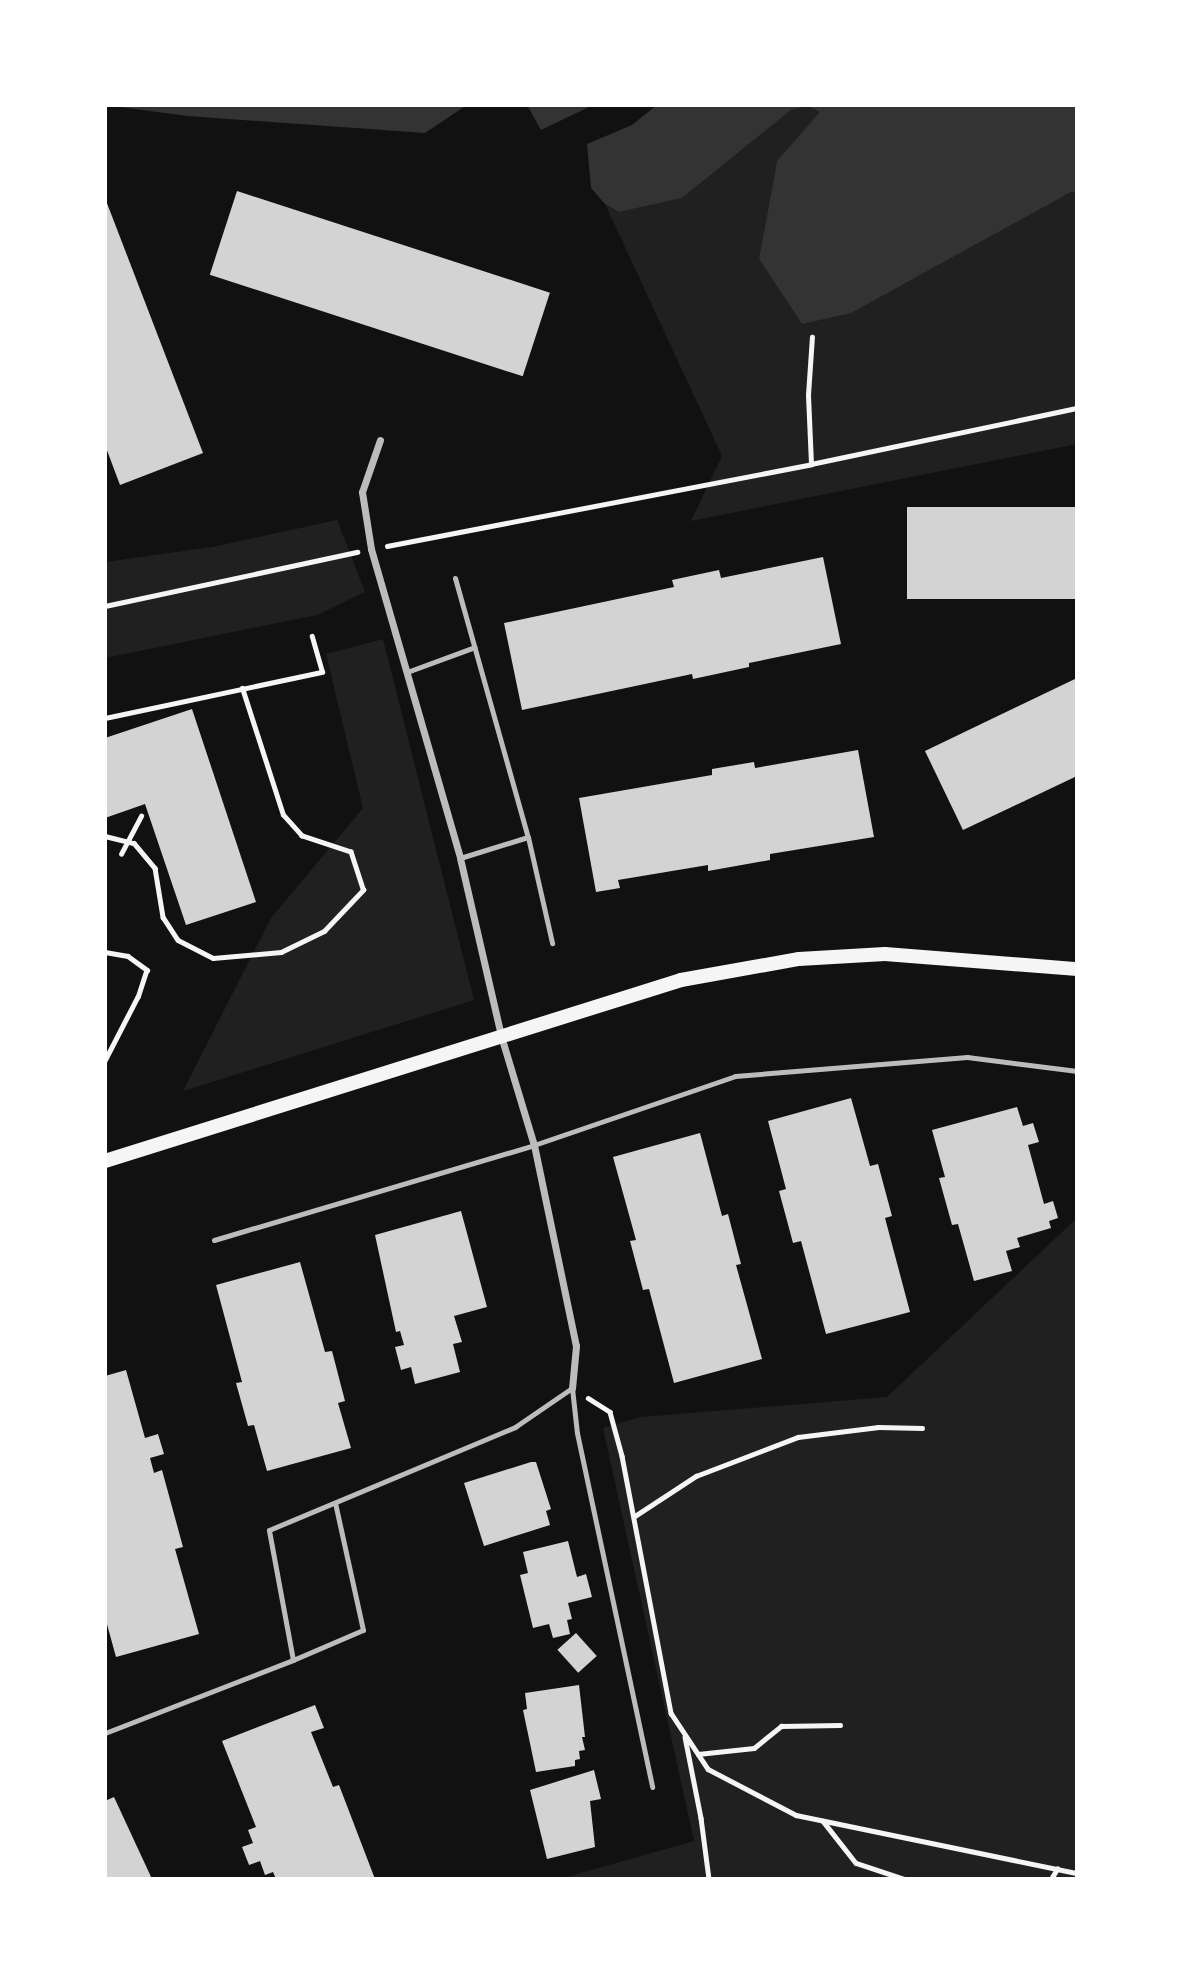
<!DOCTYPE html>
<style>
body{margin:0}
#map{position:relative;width:1182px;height:1984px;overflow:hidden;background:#111;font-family:"DM Sans",sans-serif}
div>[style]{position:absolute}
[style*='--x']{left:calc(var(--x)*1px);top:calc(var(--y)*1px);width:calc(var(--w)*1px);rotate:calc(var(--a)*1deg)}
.green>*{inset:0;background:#202020}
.water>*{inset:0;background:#333}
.building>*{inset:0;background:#d3d3d3;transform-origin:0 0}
.path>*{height:4.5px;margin:-2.25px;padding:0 2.25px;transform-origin:2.25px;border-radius:2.25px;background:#f5f5f5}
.service>*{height:5px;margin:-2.5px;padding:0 2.5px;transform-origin:2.5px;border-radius:2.5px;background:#bcbcbc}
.minor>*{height:7px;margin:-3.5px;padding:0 3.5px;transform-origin:3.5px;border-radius:3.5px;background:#bcbcbc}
.secondary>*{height:14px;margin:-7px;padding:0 7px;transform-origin:7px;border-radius:7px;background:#f5f5f5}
span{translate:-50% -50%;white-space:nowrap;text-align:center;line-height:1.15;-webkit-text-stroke:5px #fff;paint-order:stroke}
.frame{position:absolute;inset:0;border:107px solid #fff;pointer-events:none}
</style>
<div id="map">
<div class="green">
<i style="clip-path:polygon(807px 106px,821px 112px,777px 161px,759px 259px,802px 324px,1069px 193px,1077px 191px,1077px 444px,691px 521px,722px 456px,605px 204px,619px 212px,682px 198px,791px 110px)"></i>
<i style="clip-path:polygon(337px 520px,365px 592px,317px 615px,105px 658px,105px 562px,212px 547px)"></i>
<i style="clip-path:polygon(383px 639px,474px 1000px,183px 1091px,271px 918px,363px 808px,326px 654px)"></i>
<i style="clip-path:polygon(1077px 1218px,1077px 1879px,560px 1879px,694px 1841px,603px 1428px,641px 1417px,887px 1397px)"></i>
</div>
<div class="water">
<i style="clip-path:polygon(105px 105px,467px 105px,425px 133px,188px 116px)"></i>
<i style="clip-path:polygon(527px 105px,593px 105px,541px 130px)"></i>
<i style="clip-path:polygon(657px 105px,1077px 105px,1077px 191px,1069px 193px,851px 313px,802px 324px,759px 259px,777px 161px,820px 112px,807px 106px,791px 110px,682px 198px,619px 212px,605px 204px,591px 188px,587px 144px,632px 125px)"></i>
</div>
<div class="building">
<i style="left:237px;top:191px;width:329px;height:88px;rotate:18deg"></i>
<i style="clip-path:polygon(105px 198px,203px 453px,120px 485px,105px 445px)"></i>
<i style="left:1077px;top:507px;width:92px;height:170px;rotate:90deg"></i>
<i style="clip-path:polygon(823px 557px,841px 644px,749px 663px,749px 667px,693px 679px,692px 674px,522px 710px,504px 623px,674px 587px,672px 580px,719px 570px,721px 578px)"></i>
<i style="clip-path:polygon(1077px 678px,1077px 776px,963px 830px,925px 751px)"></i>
<i style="clip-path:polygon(192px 709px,256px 902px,186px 925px,145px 804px,105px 818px,105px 738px)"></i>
<i style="clip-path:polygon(858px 750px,874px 837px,770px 854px,770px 860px,708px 871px,708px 865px,618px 880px,620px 888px,596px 892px,579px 798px,712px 775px,712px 769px,754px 762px,755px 768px)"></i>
<i style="clip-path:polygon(851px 1098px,870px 1166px,878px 1164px,892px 1216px,885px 1218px,910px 1312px,826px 1334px,801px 1241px,793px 1243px,779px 1191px,786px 1189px,768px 1121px)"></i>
<i style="clip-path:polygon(1017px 1107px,1023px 1126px,1033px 1123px,1039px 1142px,1028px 1145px,1044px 1204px,1053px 1201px,1058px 1218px,1049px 1221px,1051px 1228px,1017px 1238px,1020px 1247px,1006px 1251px,1012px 1271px,974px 1281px,958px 1224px,952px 1225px,939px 1178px,945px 1177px,932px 1130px)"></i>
<i style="clip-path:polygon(700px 1133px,722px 1216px,728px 1214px,741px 1264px,736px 1265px,762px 1359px,674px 1383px,649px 1289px,643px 1290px,630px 1241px,636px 1240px,613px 1157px)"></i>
<i style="clip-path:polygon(461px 1211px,487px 1307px,454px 1316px,462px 1342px,453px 1344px,460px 1372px,415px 1384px,411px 1367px,401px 1370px,395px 1347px,404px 1345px,400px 1331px,396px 1332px,375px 1235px)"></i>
<i style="clip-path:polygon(300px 1262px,325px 1352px,332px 1351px,345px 1401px,338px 1403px,351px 1448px,267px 1471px,254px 1425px,248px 1426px,236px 1383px,242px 1382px,216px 1285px)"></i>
<i style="clip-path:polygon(126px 1370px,145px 1438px,158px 1434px,164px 1454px,150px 1458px,154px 1473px,162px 1470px,183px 1547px,175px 1549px,199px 1634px,116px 1657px,105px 1617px,105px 1376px)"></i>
<i style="clip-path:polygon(531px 1462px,536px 1462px,551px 1509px,546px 1511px,550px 1525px,484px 1546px,464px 1483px)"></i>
<i style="clip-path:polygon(568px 1541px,577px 1577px,586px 1574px,592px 1597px,568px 1603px,572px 1619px,567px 1620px,570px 1634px,553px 1638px,549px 1624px,533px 1628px,520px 1575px,528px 1573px,523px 1552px)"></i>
<i style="left:576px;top:1633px;width:31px;height:25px;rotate:48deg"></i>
<i style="clip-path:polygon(579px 1685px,585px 1737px,582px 1737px,585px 1750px,579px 1751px,580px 1759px,575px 1760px,575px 1766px,536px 1772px,523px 1710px,527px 1709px,525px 1693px)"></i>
<i style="clip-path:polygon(315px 1705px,324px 1728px,311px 1732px,333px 1787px,339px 1785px,375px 1879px,276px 1879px,273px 1872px,265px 1875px,260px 1861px,249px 1865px,242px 1847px,253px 1843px,248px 1830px,256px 1827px,222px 1741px)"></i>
<i style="clip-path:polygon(594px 1770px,601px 1799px,590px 1801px,595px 1847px,547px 1859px,530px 1790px)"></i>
<i style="clip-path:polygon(114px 1797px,152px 1879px,105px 1879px,105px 1801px)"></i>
</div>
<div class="path">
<i style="--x:811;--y:464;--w:69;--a:-92.5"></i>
<i style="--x:808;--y:395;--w:58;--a:-86.1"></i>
<i style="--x:387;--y:546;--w:432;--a:-10.9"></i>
<i style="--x:811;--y:464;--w:272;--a:-11.9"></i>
<i style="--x:105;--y:606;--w:258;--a:-12.1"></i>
<i style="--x:105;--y:718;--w:222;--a:-12"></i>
<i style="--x:322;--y:672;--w:37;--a:-106"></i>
<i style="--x:105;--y:836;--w:30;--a:14"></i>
<i style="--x:134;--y:843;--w:33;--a:50"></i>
<i style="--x:155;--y:868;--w:50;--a:80.7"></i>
<i style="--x:163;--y:917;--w:27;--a:57"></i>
<i style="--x:178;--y:940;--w:39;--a:27"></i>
<i style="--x:213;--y:958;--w:68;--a:-5"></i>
<i style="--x:281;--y:952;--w:48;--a:-26"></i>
<i style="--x:324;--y:931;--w:57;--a:-46.4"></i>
<i style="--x:363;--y:890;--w:40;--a:-108"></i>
<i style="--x:351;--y:852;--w:52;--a:-161.9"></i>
<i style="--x:302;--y:836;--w:28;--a:-132"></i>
<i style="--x:283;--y:815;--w:133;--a:-107.9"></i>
<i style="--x:121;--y:854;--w:43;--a:-62.2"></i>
<i style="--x:105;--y:952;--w:23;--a:10"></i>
<i style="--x:128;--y:956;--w:24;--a:36"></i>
<i style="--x:147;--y:970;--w:28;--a:108"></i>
<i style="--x:138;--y:997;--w:72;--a:117.3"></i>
<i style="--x:588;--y:1398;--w:26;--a:32"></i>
<i style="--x:610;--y:1412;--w:46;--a:74.7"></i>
<i style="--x:622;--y:1456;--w:262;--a:79.2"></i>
<i style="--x:671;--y:1713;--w:67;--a:56.5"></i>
<i style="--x:708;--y:1769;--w:99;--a:27.6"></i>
<i style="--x:796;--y:1815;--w:287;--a:11.7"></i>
<i style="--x:635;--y:1516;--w:73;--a:-33.3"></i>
<i style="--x:696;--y:1476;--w:109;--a:-20.9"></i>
<i style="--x:798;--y:1437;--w:81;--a:-7.1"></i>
<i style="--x:878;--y:1427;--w:44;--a:1.3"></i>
<i style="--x:685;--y:1737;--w:83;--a:78.8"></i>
<i style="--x:701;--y:1818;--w:62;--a:82.5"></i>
<i style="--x:698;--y:1754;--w:56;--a:-6.1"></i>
<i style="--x:754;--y:1748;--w:35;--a:-39"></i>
<i style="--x:781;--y:1726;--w:59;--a:-1"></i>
<i style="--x:823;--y:1821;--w:53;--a:51.8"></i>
<i style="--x:856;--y:1863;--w:51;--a:18.4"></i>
<i style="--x:1051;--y:1879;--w:12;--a:-59"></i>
</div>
<div class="service">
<i style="--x:455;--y:578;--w:269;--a:74.3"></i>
<i style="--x:528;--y:837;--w:109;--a:77.2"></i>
<i style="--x:407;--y:672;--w:72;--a:-20.2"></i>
<i style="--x:460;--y:858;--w:71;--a:-17.2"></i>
<i style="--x:214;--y:1240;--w:334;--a:-16.5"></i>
<i style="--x:534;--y:1145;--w:213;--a:-18.9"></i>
<i style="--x:735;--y:1076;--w:233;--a:-4.7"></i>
<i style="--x:967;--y:1057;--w:111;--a:7.3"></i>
<i style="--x:293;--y:1660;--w:76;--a:-23.2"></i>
<i style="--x:363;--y:1630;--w:130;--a:-102.4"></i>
<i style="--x:105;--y:1733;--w:202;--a:-21.2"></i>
<i style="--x:293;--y:1660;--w:132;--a:-100.5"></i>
<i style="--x:269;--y:1530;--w:267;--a:-22.7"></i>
<i style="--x:515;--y:1427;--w:69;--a:-34.4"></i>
<i style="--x:572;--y:1388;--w:45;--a:83.7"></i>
<i style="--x:577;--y:1433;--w:362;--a:78"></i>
</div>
<div class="minor">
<i style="--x:380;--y:440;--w:55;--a:109.1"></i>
<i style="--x:362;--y:492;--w:58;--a:81"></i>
<i style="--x:371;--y:549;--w:322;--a:73.9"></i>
<i style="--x:460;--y:858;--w:183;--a:77"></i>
<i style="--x:501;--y:1036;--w:114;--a:73.2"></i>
<i style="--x:534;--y:1145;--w:205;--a:78.2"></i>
<i style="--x:576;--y:1346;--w:42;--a:95.4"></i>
</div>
<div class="secondary">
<i style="--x:105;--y:1161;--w:604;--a:-17.44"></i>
<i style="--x:681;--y:980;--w:120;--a:-10.1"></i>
<i style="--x:799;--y:959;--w:86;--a:-3.3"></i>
<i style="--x:885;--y:954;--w:193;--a:4.5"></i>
</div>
<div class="frame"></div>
</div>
